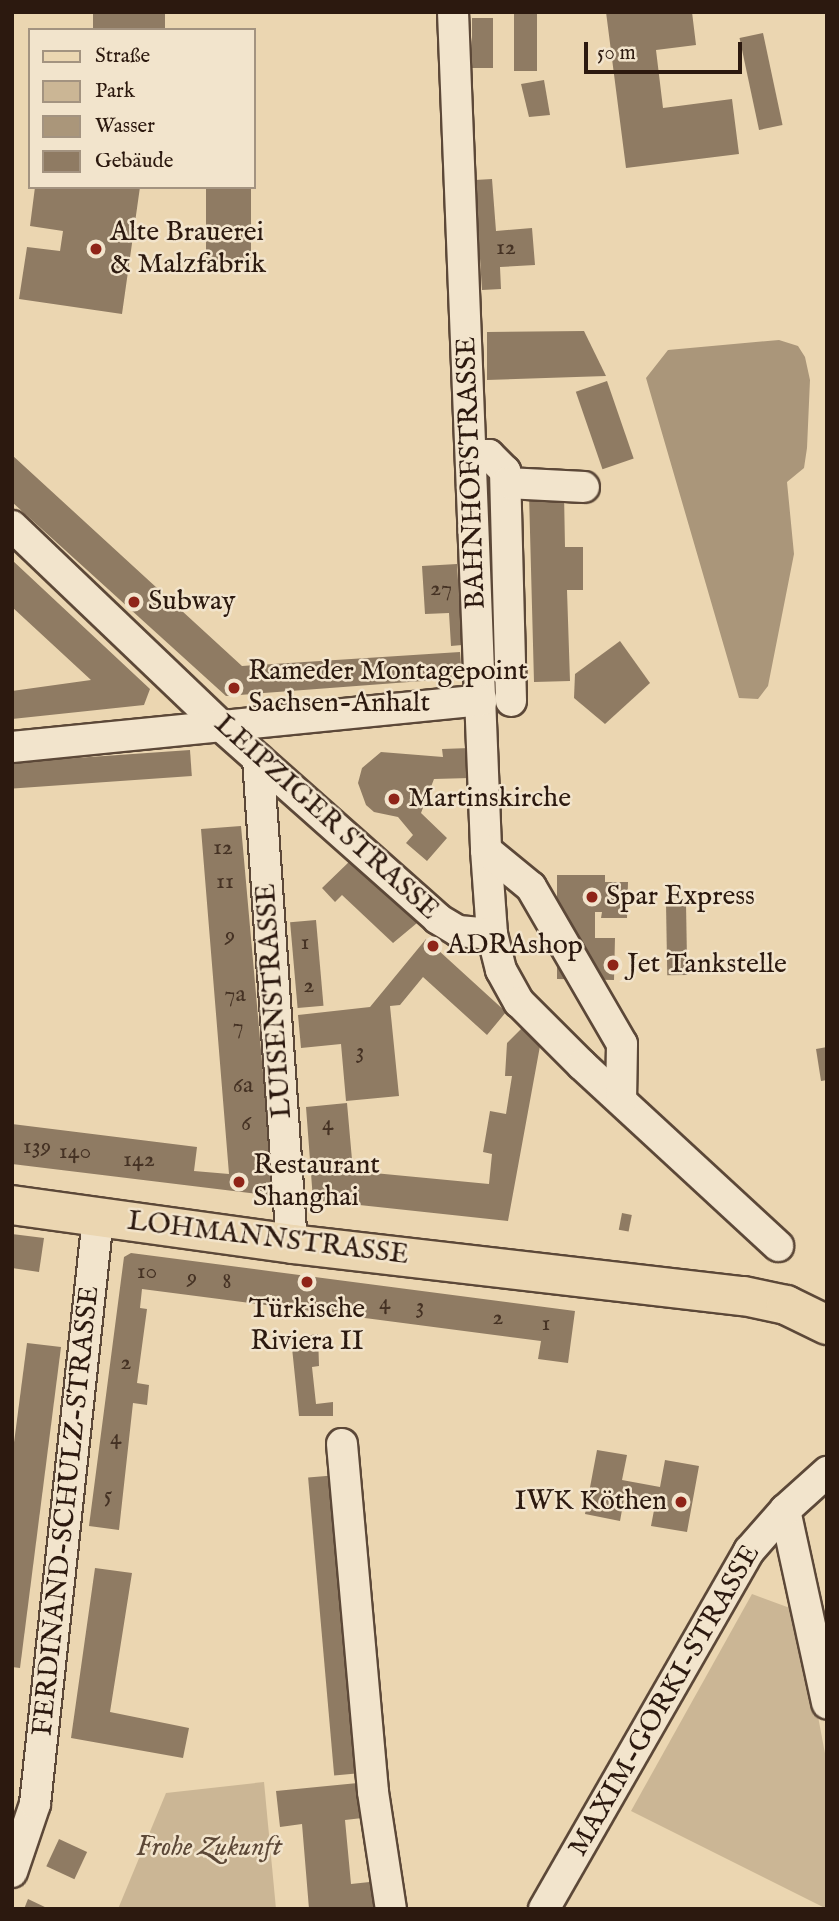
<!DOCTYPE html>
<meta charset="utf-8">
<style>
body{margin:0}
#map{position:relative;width:839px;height:1921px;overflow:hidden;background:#ebd6b1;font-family:"IM FELL English",serif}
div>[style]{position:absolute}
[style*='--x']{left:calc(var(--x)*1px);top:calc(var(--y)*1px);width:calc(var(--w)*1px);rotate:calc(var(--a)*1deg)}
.green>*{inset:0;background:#cbb695}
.water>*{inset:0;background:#aa967a}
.building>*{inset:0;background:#8f7b63;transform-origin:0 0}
.roads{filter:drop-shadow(2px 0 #5c4838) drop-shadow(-2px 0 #5c4838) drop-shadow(0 2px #5c4838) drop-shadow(0 -2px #5c4838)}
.minor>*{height:30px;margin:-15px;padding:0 15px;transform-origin:15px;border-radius:15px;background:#f2e4cc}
.major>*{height:38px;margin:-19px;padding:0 19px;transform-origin:19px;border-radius:19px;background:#ebd6b1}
.dots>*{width:19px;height:19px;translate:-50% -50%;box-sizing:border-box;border:4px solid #f2e4cc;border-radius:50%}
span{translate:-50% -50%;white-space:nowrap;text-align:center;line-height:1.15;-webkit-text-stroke:5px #f2e4cc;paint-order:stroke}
.number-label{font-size:24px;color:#453224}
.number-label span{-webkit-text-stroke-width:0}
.poi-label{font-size:28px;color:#2c190f}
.left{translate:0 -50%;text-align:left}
.right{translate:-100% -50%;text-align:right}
.street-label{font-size:28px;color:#2c190f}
.park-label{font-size:28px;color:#5c4837;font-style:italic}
.frame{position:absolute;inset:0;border:14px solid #2c190f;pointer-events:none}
.legend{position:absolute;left:28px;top:28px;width:228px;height:161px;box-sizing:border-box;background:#f2e4cc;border:2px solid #a39380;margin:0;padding:9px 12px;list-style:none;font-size:21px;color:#2c190f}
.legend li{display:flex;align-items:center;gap:14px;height:35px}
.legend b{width:35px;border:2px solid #a39380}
.scale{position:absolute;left:584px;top:42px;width:158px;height:32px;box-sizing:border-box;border:4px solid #2c190f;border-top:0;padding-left:9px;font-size:21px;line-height:24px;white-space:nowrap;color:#2c190f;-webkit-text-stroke:5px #f2e4cc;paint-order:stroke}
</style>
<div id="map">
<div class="green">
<i style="clip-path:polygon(752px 1594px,798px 1611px,827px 1764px,827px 1909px,631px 1811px)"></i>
<i style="clip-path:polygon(264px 1782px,276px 1909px,118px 1909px,166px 1793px)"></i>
</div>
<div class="water">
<i style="clip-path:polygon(779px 340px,798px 346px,805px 357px,810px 380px,807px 448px,804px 468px,787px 482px,794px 554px,768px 686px,758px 699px,739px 698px,646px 378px,668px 350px)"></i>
</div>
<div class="building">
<i style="left:93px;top:12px;width:72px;height:18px"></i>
<i style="left:514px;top:12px;width:23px;height:59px"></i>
<i style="clip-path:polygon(606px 12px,692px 12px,696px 45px,656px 50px,663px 108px,732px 99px,739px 154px,626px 168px)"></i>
<i style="left:472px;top:18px;width:21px;height:50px"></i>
<i style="left:763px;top:33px;width:94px;height:24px;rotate:78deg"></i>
<i style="clip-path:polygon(544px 80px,550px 115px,529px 117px,521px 84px)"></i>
<i style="clip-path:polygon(492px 179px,496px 231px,532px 228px,535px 265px,500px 267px,501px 289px,482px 290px,475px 180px)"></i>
<i style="clip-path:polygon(35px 187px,140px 187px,122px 314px,19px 299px,27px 247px,60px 251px,63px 231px,30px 226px)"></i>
<i style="left:206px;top:187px;width:45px;height:77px"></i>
<i style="clip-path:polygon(584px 331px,606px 376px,487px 380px,487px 332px)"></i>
<i style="left:607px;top:381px;width:82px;height:33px;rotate:71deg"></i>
<i style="clip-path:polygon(12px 455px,242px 666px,460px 652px,462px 678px,226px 696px,12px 502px)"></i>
<i style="clip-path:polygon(564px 493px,565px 547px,583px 547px,583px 590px,567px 590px,570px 681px,534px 682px,529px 494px)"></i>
<i style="clip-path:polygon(12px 560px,150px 689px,144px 705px,12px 719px,12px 691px,91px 680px,12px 607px)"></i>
<i style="clip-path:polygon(457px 564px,462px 645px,451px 646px,449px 613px,425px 614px,422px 566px)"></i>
<i style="clip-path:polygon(620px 641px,650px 683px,605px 724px,574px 698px,575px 674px)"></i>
<i style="clip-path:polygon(470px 748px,470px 778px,434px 779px,421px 813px,447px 838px,427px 861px,406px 843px,413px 835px,398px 817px,374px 812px,366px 805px,358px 783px,362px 768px,381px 752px,443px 757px,442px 749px)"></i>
<i style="left:190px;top:750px;width:26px;height:179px;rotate:86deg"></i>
<i style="clip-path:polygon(241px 826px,274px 1196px,12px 1164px,12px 1124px,197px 1147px,194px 1171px,229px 1174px,201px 829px)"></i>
<i style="clip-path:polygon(351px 860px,417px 923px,393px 943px,342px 895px,335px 902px,322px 888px)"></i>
<i style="clip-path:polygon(557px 875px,605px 875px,605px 882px,628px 882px,627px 918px,601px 918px,602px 912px,595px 912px,595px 938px,615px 938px,614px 980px,557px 979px)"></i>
<i style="left:686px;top:903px;width:72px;height:20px;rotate:89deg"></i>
<i style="left:316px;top:920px;width:86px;height:26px;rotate:85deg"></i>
<i style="clip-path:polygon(426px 939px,506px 1012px,487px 1035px,423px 977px,400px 1005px,390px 1006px,399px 1096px,346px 1101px,341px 1044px,301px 1048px,298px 1015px,370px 1007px)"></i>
<i style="clip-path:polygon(522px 1028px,540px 1046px,508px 1221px,313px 1200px,306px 1107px,347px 1103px,353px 1171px,489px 1184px,492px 1154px,483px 1152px,490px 1111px,506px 1114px,512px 1076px,505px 1076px,507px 1043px)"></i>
<i style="clip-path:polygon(827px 1047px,827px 1080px,821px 1081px,816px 1049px)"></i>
<i style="left:622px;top:1213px;width:10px;height:17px;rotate:11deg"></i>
<i style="clip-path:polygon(12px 1234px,44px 1238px,39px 1272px,12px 1268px)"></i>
<i style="clip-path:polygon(131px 1253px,575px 1311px,568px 1363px,538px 1359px,541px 1341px,142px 1289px,140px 1308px,147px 1309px,137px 1383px,149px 1385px,147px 1405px,133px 1403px,119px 1530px,89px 1526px,124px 1257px)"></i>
<i style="clip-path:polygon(318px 1334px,319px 1366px,312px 1367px,316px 1404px,333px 1402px,333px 1416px,299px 1416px,291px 1338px)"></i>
<i style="clip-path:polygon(27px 1343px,61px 1347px,20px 1668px,12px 1667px,12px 1458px)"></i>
<i style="clip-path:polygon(597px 1450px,627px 1455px,622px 1480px,660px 1487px,665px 1460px,699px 1466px,687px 1532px,651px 1526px,655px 1505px,624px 1499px,620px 1521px,585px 1514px)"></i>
<i style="left:338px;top:1475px;width:299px;height:30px;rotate:85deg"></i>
<i style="clip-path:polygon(95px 1568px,132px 1573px,110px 1712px,189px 1728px,183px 1758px,71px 1738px)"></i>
<i style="clip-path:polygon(368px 1782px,371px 1817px,345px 1820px,351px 1884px,379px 1881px,382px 1909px,309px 1909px,302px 1824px,280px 1827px,276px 1791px)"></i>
<i style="left:59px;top:1839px;width:31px;height:30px;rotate:25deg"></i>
<i style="clip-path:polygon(28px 1899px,49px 1909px,24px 1909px)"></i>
</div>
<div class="roads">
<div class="minor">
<i style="--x:453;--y:12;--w:839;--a:87.74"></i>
<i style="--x:486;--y:850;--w:84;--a:85.9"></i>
<i style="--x:492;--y:934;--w:37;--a:76"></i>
<i style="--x:501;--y:970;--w:37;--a:61"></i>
<i style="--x:519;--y:1002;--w:89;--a:45"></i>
<i style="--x:582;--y:1065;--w:267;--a:42.7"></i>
<i style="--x:471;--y:455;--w:18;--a:0"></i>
<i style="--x:489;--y:455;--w:23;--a:45"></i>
<i style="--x:505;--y:471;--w:230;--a:88.5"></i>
<i style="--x:507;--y:483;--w:77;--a:3"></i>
<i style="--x:12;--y:526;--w:289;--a:43.7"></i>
<i style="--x:221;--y:726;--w:290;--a:41.6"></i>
<i style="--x:438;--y:919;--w:23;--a:31"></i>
<i style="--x:458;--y:931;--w:34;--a:5"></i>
<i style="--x:12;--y:747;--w:472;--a:-5.7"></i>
<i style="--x:258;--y:759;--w:486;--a:86"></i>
<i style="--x:486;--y:850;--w:58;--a:39.4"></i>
<i style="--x:531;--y:887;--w:181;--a:59.9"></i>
<i style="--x:622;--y:1044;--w:56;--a:91"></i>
<i style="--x:342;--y:1444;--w:349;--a:84.9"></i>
<i style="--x:373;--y:1792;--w:118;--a:81.3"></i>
<i style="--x:785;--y:1510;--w:198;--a:77.7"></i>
<i style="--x:12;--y:1872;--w:72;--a:-71.3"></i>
<i style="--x:35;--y:1804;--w:590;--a:-83.87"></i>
<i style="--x:544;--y:1909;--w:413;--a:-60.2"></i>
<i style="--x:749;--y:1551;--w:55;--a:-48.7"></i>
<i style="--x:785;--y:1510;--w:57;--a:-42.1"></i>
</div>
<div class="major">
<i style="--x:12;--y:1205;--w:283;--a:7.9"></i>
<i style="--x:292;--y:1244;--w:455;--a:6.6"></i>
<i style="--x:744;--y:1296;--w:43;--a:12.1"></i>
<i style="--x:786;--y:1305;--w:46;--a:26"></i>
</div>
</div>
<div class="dots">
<i style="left:96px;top:249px;background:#8f2418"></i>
<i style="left:134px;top:602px;background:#8f2418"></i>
<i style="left:234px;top:688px;background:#8f2418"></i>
<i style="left:394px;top:799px;background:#8f2418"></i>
<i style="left:592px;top:897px;background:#8f2418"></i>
<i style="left:433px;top:946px;background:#8f2418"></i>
<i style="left:613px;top:965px;background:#8f2418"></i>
<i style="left:239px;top:1182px;background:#8f2418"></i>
<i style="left:307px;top:1282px;background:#8f2418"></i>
<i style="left:681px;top:1502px;background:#8f2418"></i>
</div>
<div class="number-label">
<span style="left:506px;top:248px">12</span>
<span style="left:441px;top:589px">27</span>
<span style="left:223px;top:848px">12</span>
<span style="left:225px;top:882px">11</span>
<span style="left:230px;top:936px">9</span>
<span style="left:305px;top:943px">1</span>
<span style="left:309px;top:986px">2</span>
<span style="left:235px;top:995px">7a</span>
<span style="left:238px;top:1027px">7</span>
<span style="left:360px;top:1052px">3</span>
<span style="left:243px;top:1086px">6a</span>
<span style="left:246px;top:1124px">6</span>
<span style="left:328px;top:1124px">4</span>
<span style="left:37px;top:1147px">139</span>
<span style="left:75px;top:1152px">140</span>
<span style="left:139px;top:1160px">142</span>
<span style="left:147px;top:1272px">10</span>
<span style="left:192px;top:1278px">9</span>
<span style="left:227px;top:1282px">8</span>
<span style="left:385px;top:1303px">4</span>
<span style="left:420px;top:1307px">3</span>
<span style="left:498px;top:1318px">2</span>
<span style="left:546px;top:1324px">1</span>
<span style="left:126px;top:1363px">2</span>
<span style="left:116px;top:1438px">4</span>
<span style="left:108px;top:1496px">5</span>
</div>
<div class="poi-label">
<span class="left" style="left:110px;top:249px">Alte Brauerei<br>&amp; Malzfabrik</span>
<span class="left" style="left:148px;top:602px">Subway</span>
<span class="left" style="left:248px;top:688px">Rameder Montagepoint<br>Sachsen-Anhalt</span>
<span class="left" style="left:408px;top:799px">Martinskirche</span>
<span class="left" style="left:606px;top:897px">Spar Express</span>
<span class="left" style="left:447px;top:946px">ADRAshop</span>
<span class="left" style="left:627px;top:965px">Jet Tankstelle</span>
<span class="left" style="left:253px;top:1182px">Restaurant<br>Shanghai</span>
<span style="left:307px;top:1326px">Türkische<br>Riviera II</span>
<span class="right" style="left:667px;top:1502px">IWK Köthen</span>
</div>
<div class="street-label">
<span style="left:472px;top:473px;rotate:-92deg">BAHNHOFSTRASSE</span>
<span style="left:326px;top:818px;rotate:42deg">LEIPZIGER STRASSE</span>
<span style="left:275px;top:1001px;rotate:-94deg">LUISENSTRASSE</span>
<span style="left:268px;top:1239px;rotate:7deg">LOHMANNSTRASSE</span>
<span style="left:67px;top:1511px;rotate:-84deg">FERDINAND-SCHULZ-STRASSE</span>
<span style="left:665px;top:1701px;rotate:-60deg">MAXIM-GORKI-STRASSE</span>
</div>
<div class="park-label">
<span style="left:209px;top:1848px">Frohe Zukunft</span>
</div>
<div class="frame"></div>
<ul class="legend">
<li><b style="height:9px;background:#ebd6b1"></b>Straße</li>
<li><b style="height:19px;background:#cbb695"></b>Park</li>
<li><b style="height:19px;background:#aa967a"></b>Wasser</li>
<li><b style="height:19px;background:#8f7b63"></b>Gebäude</li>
</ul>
<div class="scale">50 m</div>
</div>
